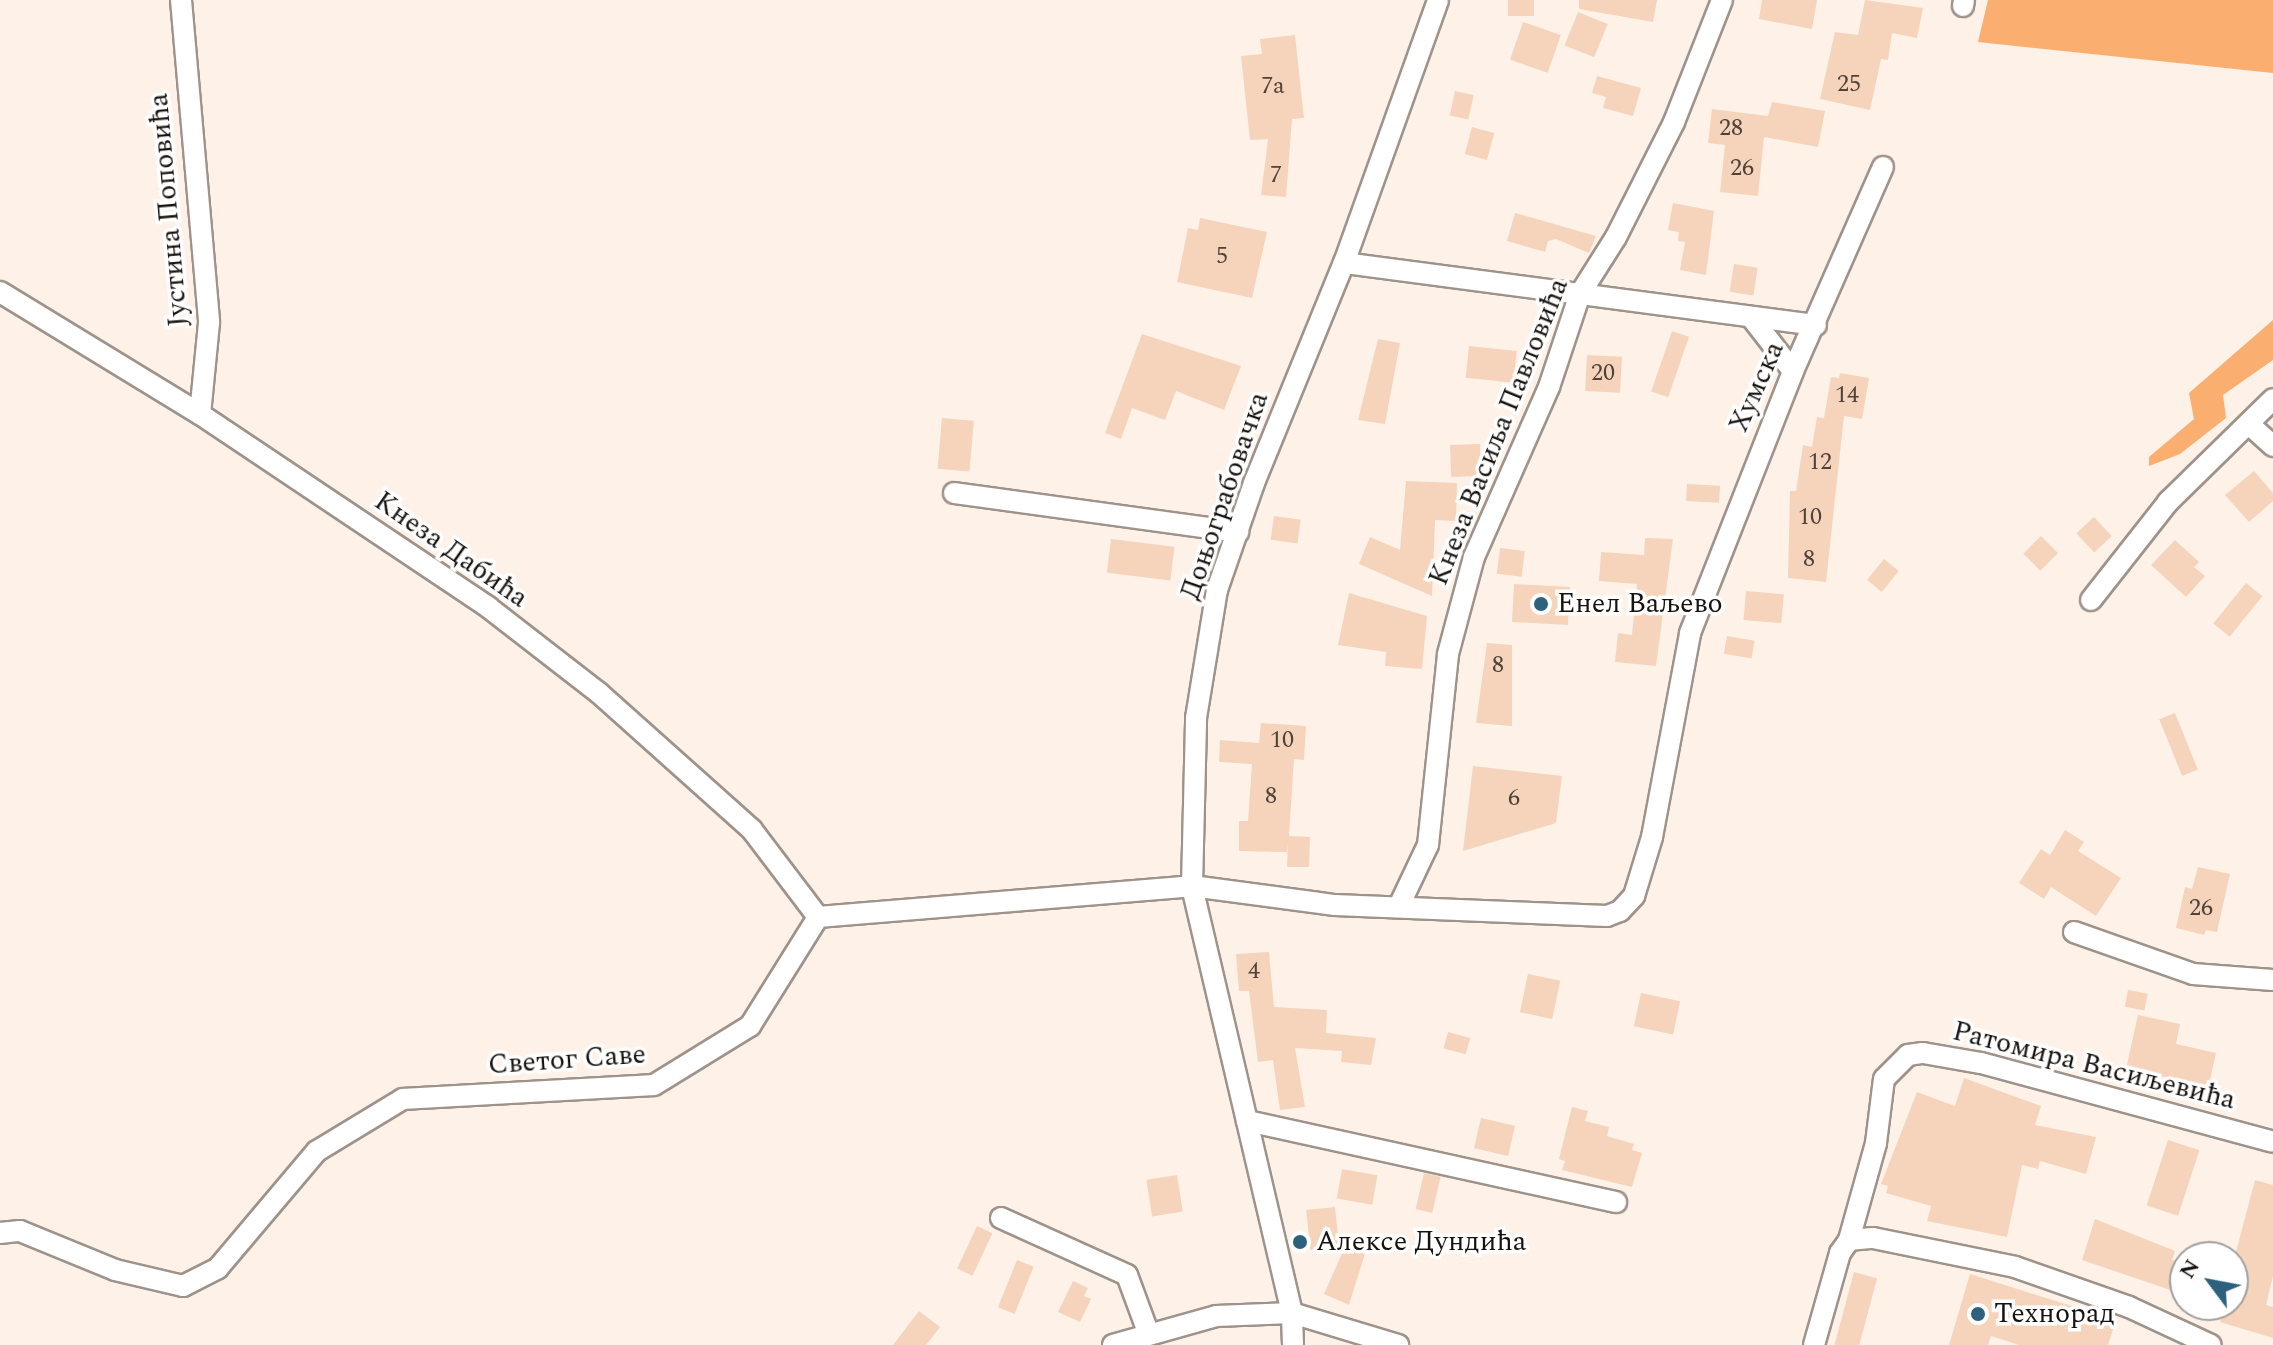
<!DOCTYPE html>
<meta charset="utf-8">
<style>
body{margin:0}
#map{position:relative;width:2273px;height:1345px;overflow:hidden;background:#fef1e8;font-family:Spectral,serif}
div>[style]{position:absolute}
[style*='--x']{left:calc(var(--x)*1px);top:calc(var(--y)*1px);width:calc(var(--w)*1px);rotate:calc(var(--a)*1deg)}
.green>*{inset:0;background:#faae6f}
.building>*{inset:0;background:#f5d4bb;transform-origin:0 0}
.roads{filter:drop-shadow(2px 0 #9e938a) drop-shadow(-2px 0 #9e938a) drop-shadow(0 2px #9e938a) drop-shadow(0 -2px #9e938a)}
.minor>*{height:20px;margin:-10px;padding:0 10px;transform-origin:10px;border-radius:10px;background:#fff}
.dots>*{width:22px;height:22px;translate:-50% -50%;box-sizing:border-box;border:4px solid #fff;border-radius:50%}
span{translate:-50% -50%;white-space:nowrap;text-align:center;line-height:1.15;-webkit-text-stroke:7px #fff;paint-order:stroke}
.number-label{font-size:24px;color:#4e423a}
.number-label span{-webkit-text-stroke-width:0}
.street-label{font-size:28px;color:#16120f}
.poi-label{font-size:28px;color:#16120f}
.left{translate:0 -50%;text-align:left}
.north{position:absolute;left:2169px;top:1241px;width:80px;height:80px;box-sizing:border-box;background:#fff;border:2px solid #a2a09f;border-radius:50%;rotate:302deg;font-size:22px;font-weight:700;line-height:32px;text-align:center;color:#16120f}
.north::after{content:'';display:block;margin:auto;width:28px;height:36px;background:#2d617e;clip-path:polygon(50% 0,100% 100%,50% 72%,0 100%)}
</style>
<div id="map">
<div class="green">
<i style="clip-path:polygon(1988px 0,2273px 0,2273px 73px,1978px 42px)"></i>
<i style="clip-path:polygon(2273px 320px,2273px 360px,2223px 395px,2226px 418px,2180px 454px,2149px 466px,2149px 457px,2194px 419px,2189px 393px)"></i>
</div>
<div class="building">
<i style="left:1508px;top:0;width:26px;height:16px"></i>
<i style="clip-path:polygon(1579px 0,1657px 0,1653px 22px,1579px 9px)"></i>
<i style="clip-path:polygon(1762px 0,1817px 0,1812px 29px,1759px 19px)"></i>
<i style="clip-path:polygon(1865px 0,1923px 8px,1917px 38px,1892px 33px,1888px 60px,1881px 59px,1870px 110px,1820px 99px,1835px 32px,1858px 35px)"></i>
<i style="left:1578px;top:12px;width:32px;height:36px;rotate:22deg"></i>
<i style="left:1523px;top:22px;width:40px;height:40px;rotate:19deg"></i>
<i style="clip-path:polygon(1295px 35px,1304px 118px,1292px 119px,1286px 197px,1261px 195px,1268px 139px,1250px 140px,1241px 56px,1262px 54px,1260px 39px)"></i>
<i style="clip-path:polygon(1597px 76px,1641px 88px,1633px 116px,1603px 108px,1606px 97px,1592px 93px)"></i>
<i style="left:1455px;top:91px;width:19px;height:25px;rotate:12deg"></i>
<i style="clip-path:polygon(1772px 102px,1825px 111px,1818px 147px,1764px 137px,1758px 196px,1720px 192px,1725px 145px,1708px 143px,1712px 109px,1768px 116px)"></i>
<i style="left:1472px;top:127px;width:23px;height:28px;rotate:15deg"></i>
<i style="clip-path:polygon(1673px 203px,1714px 211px,1706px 275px,1680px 270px,1685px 242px,1678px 241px,1679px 232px,1668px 230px)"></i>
<i style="clip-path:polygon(1515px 213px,1540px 220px,1596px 236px,1589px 253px,1556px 239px,1548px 241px,1545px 252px,1507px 241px)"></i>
<i style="clip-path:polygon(1200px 218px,1267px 232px,1252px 298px,1177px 282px,1188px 228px,1198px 230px)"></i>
<i style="left:1734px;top:264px;width:24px;height:28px;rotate:9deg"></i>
<i style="left:1672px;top:331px;width:18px;height:64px;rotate:19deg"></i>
<i style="clip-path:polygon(1142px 334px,1241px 366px,1224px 410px,1176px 391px,1165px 420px,1132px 408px,1121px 439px,1105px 433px)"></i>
<i style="clip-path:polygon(1378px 339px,1400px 343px,1385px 424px,1358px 420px)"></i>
<i style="left:1469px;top:346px;width:48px;height:32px;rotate:6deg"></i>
<i style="left:1587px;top:355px;width:35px;height:36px;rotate:3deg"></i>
<i style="clip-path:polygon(1840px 373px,1869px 378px,1862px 419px,1844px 416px,1826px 582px,1788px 578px,1790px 491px,1796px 491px,1803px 445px,1812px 447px,1817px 417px,1824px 418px,1831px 377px,1839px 378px)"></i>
<i style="left:942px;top:418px;width:32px;height:51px;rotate:5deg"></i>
<i style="left:1480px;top:444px;width:32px;height:30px;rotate:88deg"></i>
<i style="clip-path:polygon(2254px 471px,2273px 493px,2273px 501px,2249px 522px,2225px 495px)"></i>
<i style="clip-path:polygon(1406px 481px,1457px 483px,1456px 521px,1435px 520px,1432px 596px,1359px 564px,1370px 537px,1400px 550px)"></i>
<i style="left:1687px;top:484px;width:33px;height:17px;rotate:3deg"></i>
<i style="left:1274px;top:516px;width:27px;height:24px;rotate:8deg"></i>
<i style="left:2094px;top:517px;width:26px;height:24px;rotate:47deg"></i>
<i style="left:2041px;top:536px;width:24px;height:25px;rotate:45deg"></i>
<i style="clip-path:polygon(1645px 538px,1673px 539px,1656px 666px,1615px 662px,1618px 633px,1632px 635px,1637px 584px,1599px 581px,1601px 552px,1644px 555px)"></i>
<i style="left:1111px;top:539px;width:64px;height:34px;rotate:7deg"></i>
<i style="clip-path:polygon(2175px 540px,2199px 562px,2194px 567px,2205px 576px,2186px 597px,2151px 565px)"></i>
<i style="left:1500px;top:548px;width:25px;height:26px;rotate:7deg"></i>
<i style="left:1884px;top:559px;width:19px;height:27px;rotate:39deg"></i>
<i style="left:2246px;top:583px;width:21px;height:52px;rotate:39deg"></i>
<i style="left:1514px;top:584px;width:56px;height:38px;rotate:3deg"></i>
<i style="left:1746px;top:591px;width:38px;height:29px;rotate:5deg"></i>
<i style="clip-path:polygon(1349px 593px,1427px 616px,1422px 669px,1385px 666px,1386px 652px,1338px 645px)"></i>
<i style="left:1727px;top:636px;width:28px;height:18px;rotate:10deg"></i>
<i style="clip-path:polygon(1487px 643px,1512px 645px,1512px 726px,1476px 723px)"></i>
<i style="left:2175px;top:713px;width:61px;height:17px;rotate:68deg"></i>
<i style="clip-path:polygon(1261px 723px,1306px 726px,1304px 760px,1294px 759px,1289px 836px,1310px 837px,1309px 867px,1287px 867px,1288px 843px,1287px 852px,1239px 851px,1239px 821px,1248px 821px,1252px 764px,1219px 762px,1220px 740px,1259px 743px)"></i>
<i style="clip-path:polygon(1473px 766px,1562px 776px,1556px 823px,1463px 851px)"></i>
<i style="clip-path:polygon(2065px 830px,2084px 842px,2078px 851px,2121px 878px,2096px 916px,2051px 887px,2044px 899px,2019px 883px,2041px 849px,2050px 855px)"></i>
<i style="clip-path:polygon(2198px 867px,2230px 874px,2217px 932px,2206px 930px,2204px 935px,2176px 928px,2185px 887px,2192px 889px)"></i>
<i style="clip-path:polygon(1269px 952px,1274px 1007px,1327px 1010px,1326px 1033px,1376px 1038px,1371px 1065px,1341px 1062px,1342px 1051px,1295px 1048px,1305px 1107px,1280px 1110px,1273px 1060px,1258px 1062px,1249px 991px,1239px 991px,1236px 954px)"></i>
<i style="left:1528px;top:974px;width:33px;height:39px;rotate:12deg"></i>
<i style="left:2128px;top:990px;width:20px;height:17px;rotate:11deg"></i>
<i style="left:1641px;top:993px;width:40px;height:34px;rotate:12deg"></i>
<i style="clip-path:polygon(2138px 1015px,2180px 1024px,2176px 1044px,2216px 1053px,2206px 1098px,2180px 1092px,2183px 1081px,2126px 1069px)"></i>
<i style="left:1448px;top:1032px;width:23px;height:17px;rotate:15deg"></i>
<i style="clip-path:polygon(1964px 1078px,2041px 1106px,2035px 1125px,2096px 1137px,2086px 1174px,2040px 1161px,2038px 1169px,2022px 1165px,2007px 1237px,1927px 1221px,1931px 1206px,1886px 1193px,1888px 1186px,1881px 1184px,1917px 1092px,1955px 1106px)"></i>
<i style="clip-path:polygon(1572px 1107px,1588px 1111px,1585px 1121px,1609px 1127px,1607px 1136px,1634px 1144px,1632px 1150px,1642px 1153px,1632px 1187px,1562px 1170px,1565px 1161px,1559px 1159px)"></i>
<i style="left:1481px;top:1118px;width:35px;height:31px;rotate:13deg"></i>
<i style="left:2168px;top:1140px;width:33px;height:69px;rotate:18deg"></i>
<i style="left:1342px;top:1169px;width:36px;height:30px;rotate:10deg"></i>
<i style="left:1424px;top:1173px;width:17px;height:37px;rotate:13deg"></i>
<i style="left:1177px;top:1175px;width:37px;height:31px;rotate:81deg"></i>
<i style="clip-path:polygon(2255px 1180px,2273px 1185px,2273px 1276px,2266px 1305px,2273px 1307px,2273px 1338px,2220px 1322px,2225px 1305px,2233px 1305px,2233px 1263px)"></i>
<i style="left:1335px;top:1207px;width:40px;height:29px;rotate:84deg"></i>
<i style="clip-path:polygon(2095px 1219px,2175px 1251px,2172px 1260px,2185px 1263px,2185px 1295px,2082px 1260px)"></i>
<i style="left:977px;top:1226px;width:17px;height:47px;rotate:25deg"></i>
<i style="clip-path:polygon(1348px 1240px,1367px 1247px,1349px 1305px,1324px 1294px)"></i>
<i style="left:1017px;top:1260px;width:18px;height:51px;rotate:22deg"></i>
<i style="left:1854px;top:1272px;width:24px;height:75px;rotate:15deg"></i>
<i style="clip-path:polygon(1970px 1274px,2116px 1320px,2108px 1345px,2019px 1345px,1991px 1336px,1988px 1345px,1949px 1345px)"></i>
<i style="clip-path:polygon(1073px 1281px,1088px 1288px,1084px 1296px,1091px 1299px,1080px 1322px,1058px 1312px)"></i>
<i style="clip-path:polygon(919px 1311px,940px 1327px,926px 1345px,893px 1345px)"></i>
</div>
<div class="roads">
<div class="minor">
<i style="--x:181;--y:0;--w:324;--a:85"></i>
<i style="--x:209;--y:323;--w:91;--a:95.6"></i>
<i style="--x:1963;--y:6;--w:6;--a:-81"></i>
<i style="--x:1344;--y:263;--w:476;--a:7.5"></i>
<i style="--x:0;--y:292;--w:234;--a:31.4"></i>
<i style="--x:200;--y:414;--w:347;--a:33.8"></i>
<i style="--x:488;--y:607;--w:140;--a:37.8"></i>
<i style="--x:599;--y:693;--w:205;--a:41.8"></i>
<i style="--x:752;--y:830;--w:109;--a:52.8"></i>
<i style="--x:1751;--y:317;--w:68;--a:52.1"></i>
<i style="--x:2251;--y:426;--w:30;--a:42"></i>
<i style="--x:954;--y:493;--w:287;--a:7.8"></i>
<i style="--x:2091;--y:600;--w:125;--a:-51.8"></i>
<i style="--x:2168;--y:502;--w:147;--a:-44.4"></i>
<i style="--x:1399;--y:906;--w:68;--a:-64.6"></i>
<i style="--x:1428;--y:845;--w:192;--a:-84"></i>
<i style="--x:1448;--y:654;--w:100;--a:-75"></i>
<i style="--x:1474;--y:557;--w:186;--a:-66.2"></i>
<i style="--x:1549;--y:387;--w:98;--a:-71.6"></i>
<i style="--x:1580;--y:294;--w:67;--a:-57.7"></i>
<i style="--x:1616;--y:237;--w:129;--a:-63.2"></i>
<i style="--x:1674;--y:122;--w:131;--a:-68.5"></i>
<i style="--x:2074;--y:932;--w:126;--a:19.4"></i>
<i style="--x:2193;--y:974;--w:80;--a:4.3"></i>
<i style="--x:1247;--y:1121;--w:378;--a:12.4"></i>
<i style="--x:1001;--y:1218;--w:138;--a:24.3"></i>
<i style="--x:1127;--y:1275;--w:61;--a:69.8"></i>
<i style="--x:0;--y:1233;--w:20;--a:-6"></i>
<i style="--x:20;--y:1231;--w:103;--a:22.3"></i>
<i style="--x:115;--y:1270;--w:70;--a:13.2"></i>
<i style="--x:183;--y:1286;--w:39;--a:-27"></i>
<i style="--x:218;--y:1268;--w:153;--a:-49.8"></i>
<i style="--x:317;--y:1151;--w:100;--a:-31.2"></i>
<i style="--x:403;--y:1099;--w:251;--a:-3.2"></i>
<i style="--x:654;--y:1085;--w:113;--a:-31.6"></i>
<i style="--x:750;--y:1026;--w:128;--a:-58"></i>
<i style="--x:818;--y:917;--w:375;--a:-4.7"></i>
<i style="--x:1192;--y:886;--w:144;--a:7.6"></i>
<i style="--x:1335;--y:905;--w:272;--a:2.3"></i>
<i style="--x:1607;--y:916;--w:14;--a:-21"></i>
<i style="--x:1620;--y:911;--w:21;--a:-47"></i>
<i style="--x:1634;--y:896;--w:62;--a:-73"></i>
<i style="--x:1652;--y:837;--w:208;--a:-79.4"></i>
<i style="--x:1690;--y:633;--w:282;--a:-68.5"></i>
<i style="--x:1793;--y:371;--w:223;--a:-66.2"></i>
<i style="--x:1849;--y:1240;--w:101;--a:-74.4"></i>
<i style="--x:1876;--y:1143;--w:64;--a:-82.9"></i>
<i style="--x:1884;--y:1079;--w:34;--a:-45"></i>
<i style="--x:1908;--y:1055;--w:15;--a:-8"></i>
<i style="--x:1923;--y:1053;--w:59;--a:9.8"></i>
<i style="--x:1981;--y:1063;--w:302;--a:15.1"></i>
<i style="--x:1113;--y:1345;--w:107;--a:-15.7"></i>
<i style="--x:1216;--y:1316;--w:76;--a:-2.3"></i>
<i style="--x:1292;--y:1313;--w:111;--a:16.8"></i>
<i style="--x:1293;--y:1345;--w:32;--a:-92"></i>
<i style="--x:1292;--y:1313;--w:439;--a:-103.2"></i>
<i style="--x:1192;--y:886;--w:168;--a:-88.6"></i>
<i style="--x:1196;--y:718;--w:130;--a:-80.7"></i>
<i style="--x:1217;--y:590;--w:113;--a:-70.9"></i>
<i style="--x:1254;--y:483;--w:238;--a:-67.8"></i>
<i style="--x:1344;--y:263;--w:279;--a:-70.3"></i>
<i style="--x:1814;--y:1345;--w:96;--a:-74.2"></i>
<i style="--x:1840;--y:1253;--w:16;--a:-55"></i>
<i style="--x:1849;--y:1240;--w:24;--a:-5"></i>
<i style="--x:1873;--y:1238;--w:145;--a:11.5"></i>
<i style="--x:2015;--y:1267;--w:121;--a:19.3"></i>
<i style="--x:2129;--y:1307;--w:90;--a:24.9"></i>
</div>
</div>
<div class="dots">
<i style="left:1541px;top:604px;background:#2d617e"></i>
<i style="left:1300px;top:1242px;background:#2d617e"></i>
<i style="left:1978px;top:1314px;background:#2d617e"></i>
</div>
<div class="number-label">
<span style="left:1849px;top:85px">25</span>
<span style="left:1273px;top:87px">7a</span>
<span style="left:1731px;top:129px">28</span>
<span style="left:1742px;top:169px">26</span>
<span style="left:1276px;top:176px">7</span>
<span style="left:1222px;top:257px">5</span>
<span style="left:1603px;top:374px">20</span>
<span style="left:1847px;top:396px">14</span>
<span style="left:1820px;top:463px">12</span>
<span style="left:1810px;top:518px">10</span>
<span style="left:1809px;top:560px">8</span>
<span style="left:1498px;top:666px">8</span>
<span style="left:1282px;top:741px">10</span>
<span style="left:1271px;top:797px">8</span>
<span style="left:1514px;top:799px">6</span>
<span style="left:2201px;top:909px">26</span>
<span style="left:1254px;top:972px">4</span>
</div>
<div class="street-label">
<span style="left:169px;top:210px;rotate:-95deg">Јустина Поповића</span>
<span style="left:1757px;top:387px;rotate:-66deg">Хумска</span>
<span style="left:1499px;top:432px;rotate:-68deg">Кнеза Васиља Павловића</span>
<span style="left:1225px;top:496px;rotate:-71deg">Доњограбовачка</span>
<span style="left:451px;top:550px;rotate:35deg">Кнеза Дабића</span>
<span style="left:567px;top:1060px;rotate:-4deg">Светог Саве</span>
<span style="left:2094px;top:1066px;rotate:14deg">Ратомира Васиљевића</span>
</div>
<div class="poi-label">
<span class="left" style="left:1557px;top:604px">Енел Ваљево</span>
<span class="left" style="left:1316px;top:1242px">Алексе Дундића</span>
<span class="left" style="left:1994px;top:1314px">Технорад</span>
</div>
<div class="north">N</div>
</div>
